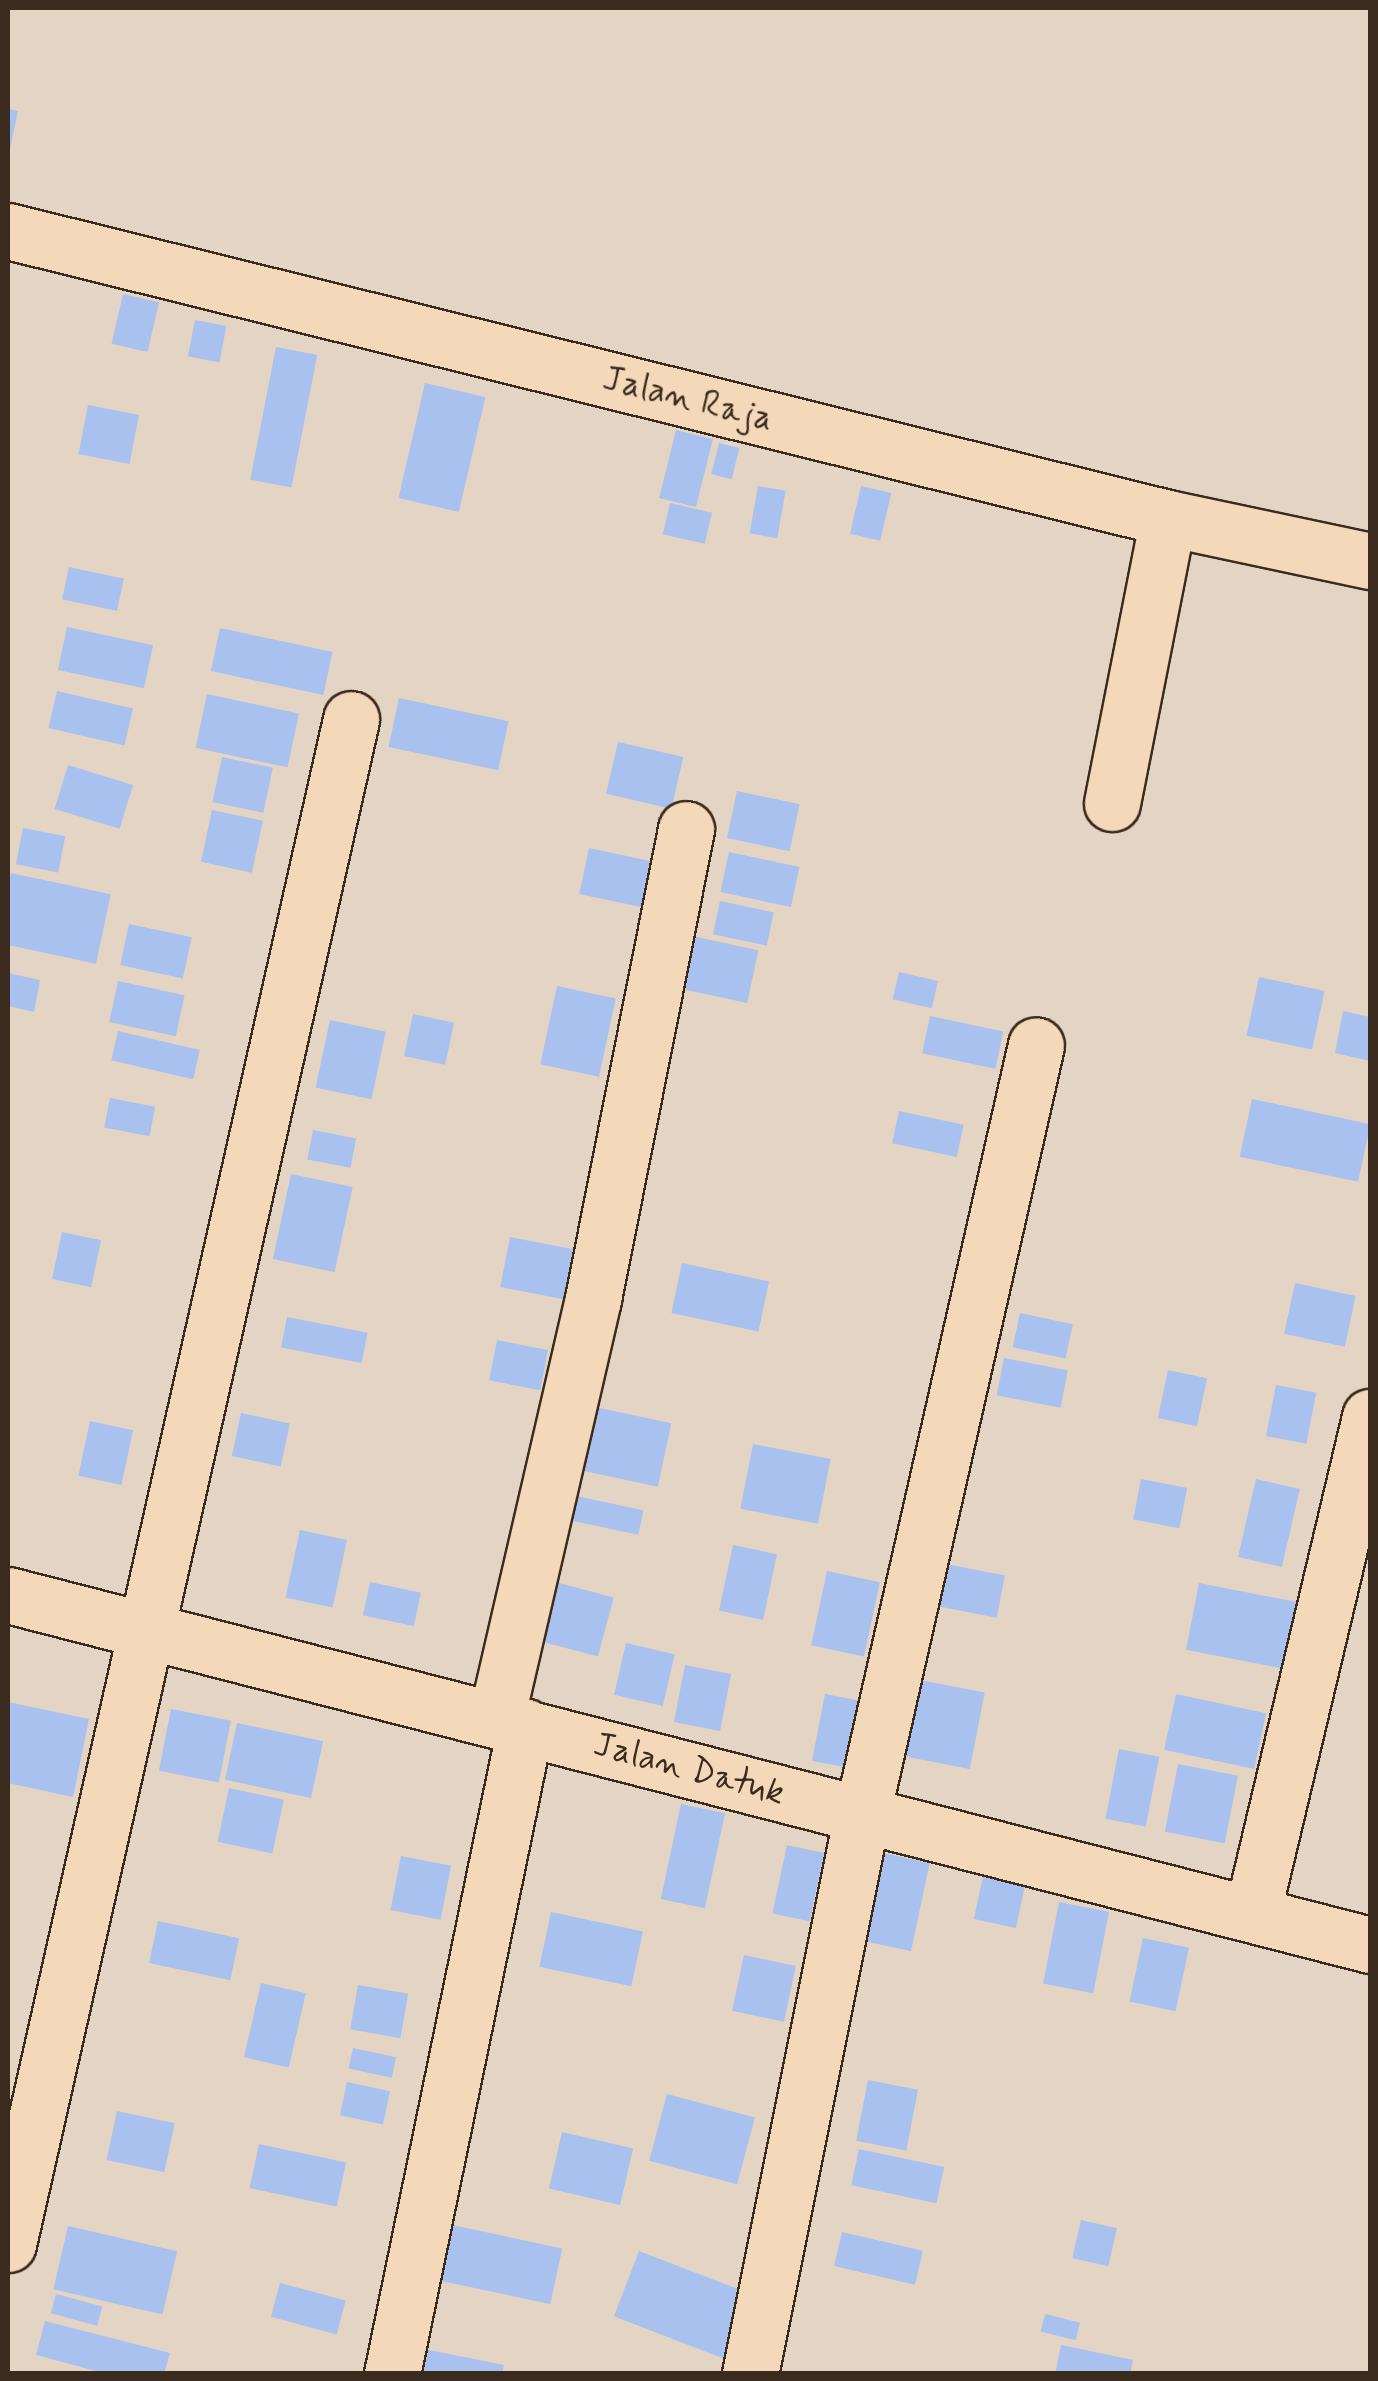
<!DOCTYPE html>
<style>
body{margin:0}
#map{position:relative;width:1378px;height:2381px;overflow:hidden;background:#e4d4c4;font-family:Mynerve,sans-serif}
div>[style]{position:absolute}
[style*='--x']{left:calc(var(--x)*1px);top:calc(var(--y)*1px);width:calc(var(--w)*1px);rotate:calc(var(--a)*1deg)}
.building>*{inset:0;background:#a8c1ee;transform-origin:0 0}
.roads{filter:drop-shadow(2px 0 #3b2a1e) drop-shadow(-2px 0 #3b2a1e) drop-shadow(0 2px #3b2a1e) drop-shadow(0 -2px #3b2a1e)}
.minor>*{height:55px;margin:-27.5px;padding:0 27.5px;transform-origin:27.5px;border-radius:27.5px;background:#f3d9ba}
span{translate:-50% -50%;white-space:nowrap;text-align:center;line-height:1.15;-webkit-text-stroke:8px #f3d9ba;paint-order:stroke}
.street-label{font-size:35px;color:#3b2a1e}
.frame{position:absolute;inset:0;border:10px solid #3b2a1e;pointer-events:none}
</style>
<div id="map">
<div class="building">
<i style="clip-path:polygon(8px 109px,18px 111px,9px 154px,8px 153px)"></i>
<i style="left:123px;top:294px;width:37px;height:51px;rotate:13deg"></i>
<i style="left:195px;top:320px;width:32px;height:37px;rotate:11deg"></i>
<i style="left:276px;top:347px;width:42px;height:135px;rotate:11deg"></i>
<i style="left:425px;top:383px;width:62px;height:118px;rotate:13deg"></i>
<i style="left:88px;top:405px;width:52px;height:50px;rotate:11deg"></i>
<i style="left:676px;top:430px;width:38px;height:70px;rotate:14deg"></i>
<i style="left:719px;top:443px;width:21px;height:32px;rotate:14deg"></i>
<i style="left:758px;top:486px;width:28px;height:48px;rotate:10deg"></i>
<i style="left:861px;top:486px;width:31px;height:49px;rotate:13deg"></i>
<i style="left:670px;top:503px;width:43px;height:32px;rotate:13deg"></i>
<i style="left:69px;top:567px;width:56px;height:33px;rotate:12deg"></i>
<i style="left:67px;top:627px;width:88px;height:44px;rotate:12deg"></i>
<i style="left:220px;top:628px;width:115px;height:44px;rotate:12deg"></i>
<i style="left:57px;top:691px;width:78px;height:38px;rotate:13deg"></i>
<i style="left:207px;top:694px;width:94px;height:55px;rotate:12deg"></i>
<i style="left:399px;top:698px;width:112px;height:50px;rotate:12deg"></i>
<i style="left:618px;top:742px;width:67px;height:53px;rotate:13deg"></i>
<i style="left:222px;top:757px;width:52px;height:46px;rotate:12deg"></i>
<i style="left:68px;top:765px;width:68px;height:46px;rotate:17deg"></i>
<i style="left:737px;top:791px;width:64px;height:48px;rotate:12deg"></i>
<i style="left:212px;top:810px;width:52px;height:53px;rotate:12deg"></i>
<i style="left:23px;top:828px;width:43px;height:37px;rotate:11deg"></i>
<i style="left:589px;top:848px;width:74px;height:47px;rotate:12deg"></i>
<i style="left:729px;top:852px;width:72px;height:41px;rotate:12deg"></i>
<i style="left:11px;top:873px;width:102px;height:71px;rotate:12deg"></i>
<i style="left:720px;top:901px;width:55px;height:34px;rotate:12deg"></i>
<i style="left:129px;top:924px;width:64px;height:42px;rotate:12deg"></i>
<i style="left:687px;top:935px;width:73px;height:54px;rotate:12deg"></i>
<i style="left:899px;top:972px;width:40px;height:28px;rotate:13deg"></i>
<i style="clip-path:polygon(8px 973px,40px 980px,34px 1012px,8px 1006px)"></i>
<i style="left:1259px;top:977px;width:67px;height:60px;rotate:12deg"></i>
<i style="left:118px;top:981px;width:68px;height:42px;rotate:12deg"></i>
<i style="left:557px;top:986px;width:60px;height:80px;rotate:12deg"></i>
<i style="clip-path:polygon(1343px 1011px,1370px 1017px,1370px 1061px,1335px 1053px)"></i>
<i style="left:413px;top:1014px;width:42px;height:43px;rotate:12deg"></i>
<i style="left:930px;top:1016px;width:75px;height:38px;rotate:12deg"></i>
<i style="left:330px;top:1020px;width:57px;height:69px;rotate:12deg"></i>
<i style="left:118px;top:1031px;width:84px;height:30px;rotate:13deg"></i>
<i style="left:110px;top:1098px;width:46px;height:30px;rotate:11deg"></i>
<i style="left:1252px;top:1099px;width:121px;height:59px;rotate:12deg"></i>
<i style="left:899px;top:1111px;width:66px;height:33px;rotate:12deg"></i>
<i style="left:313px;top:1130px;width:44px;height:30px;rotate:11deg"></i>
<i style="left:291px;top:1174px;width:63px;height:87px;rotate:12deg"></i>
<i style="left:62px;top:1232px;width:40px;height:48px;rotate:12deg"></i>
<i style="left:510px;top:1237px;width:67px;height:51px;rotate:11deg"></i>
<i style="left:682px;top:1263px;width:89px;height:51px;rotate:12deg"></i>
<i style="left:1295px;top:1283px;width:62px;height:52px;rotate:12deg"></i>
<i style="left:1020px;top:1313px;width:54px;height:35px;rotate:12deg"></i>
<i style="left:287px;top:1317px;width:82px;height:31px;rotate:11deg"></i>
<i style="left:497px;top:1340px;width:52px;height:41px;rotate:11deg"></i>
<i style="left:1004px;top:1358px;width:65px;height:38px;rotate:11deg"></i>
<i style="left:1168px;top:1370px;width:40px;height:49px;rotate:12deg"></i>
<i style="left:1276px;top:1385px;width:41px;height:52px;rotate:11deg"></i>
<i style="left:595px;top:1407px;width:78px;height:65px;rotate:12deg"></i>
<i style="left:241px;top:1413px;width:50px;height:44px;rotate:12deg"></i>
<i style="left:90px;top:1421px;width:44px;height:56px;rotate:12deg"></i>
<i style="left:753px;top:1444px;width:79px;height:66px;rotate:11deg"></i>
<i style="left:1141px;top:1479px;width:47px;height:41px;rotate:11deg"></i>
<i style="left:1256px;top:1479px;width:45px;height:80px;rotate:13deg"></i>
<i style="left:576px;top:1496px;width:69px;height:25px;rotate:12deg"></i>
<i style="left:300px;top:1530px;width:48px;height:69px;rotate:12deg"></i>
<i style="left:733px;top:1545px;width:45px;height:67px;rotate:12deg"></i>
<i style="left:946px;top:1564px;width:60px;height:43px;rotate:11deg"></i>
<i style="left:827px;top:1571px;width:54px;height:76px;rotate:12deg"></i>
<i style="left:548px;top:1580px;width:68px;height:61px;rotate:15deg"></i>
<i style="left:370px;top:1582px;width:52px;height:34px;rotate:12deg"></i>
<i style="left:1199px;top:1583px;width:101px;height:68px;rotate:11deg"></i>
<i style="left:626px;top:1643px;width:50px;height:53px;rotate:13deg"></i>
<i style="left:685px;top:1665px;width:47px;height:58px;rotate:11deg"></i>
<i style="left:915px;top:1679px;width:71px;height:78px;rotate:11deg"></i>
<i style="left:825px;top:1694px;width:41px;height:68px;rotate:11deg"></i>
<i style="left:1176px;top:1694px;width:92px;height:57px;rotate:12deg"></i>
<i style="clip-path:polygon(8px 1702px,89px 1719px,73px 1797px,8px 1783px)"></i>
<i style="left:171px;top:1709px;width:61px;height:63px;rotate:11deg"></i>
<i style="left:237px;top:1723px;width:88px;height:58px;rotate:12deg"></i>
<i style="left:1119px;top:1749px;width:41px;height:71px;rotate:11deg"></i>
<i style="left:1178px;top:1764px;width:61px;height:69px;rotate:11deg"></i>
<i style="left:229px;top:1788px;width:56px;height:55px;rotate:12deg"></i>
<i style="left:681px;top:1804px;width:45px;height:97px;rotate:12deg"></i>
<i style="left:787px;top:1845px;width:38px;height:70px;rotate:12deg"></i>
<i style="left:873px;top:1851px;width:58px;height:90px;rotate:12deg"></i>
<i style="left:401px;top:1856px;width:51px;height:55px;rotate:11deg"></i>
<i style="left:983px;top:1876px;width:43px;height:44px;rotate:12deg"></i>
<i style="left:1059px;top:1902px;width:51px;height:83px;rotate:11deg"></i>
<i style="left:551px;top:1912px;width:94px;height:56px;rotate:12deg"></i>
<i style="left:158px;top:1921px;width:83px;height:43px;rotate:12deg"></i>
<i style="left:1143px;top:1938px;width:47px;height:65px;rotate:12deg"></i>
<i style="left:744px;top:1955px;width:53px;height:57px;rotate:12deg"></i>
<i style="left:261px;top:1983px;width:46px;height:76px;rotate:13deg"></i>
<i style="left:358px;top:1985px;width:51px;height:45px;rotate:10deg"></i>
<i style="left:353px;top:2048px;width:44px;height:21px;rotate:12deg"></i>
<i style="left:868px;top:2080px;width:51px;height:62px;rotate:11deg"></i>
<i style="left:347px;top:2082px;width:44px;height:34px;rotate:12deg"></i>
<i style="left:667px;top:2094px;width:91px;height:69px;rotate:15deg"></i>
<i style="left:117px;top:2111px;width:59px;height:50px;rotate:12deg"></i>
<i style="left:562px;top:2132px;width:73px;height:58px;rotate:13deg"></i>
<i style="left:259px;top:2144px;width:89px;height:45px;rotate:12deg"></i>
<i style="left:859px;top:2149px;width:87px;height:37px;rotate:12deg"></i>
<i style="left:1081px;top:2220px;width:37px;height:39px;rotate:13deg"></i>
<i style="left:438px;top:2222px;width:127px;height:57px;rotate:12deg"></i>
<i style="left:68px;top:2226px;width:112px;height:65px;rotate:13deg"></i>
<i style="left:842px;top:2232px;width:83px;height:35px;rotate:13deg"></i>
<i style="left:639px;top:2251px;width:118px;height:70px;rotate:21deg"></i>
<i style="left:280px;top:2283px;width:68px;height:35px;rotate:15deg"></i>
<i style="left:56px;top:2294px;width:48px;height:20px;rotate:15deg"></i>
<i style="left:1045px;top:2314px;width:36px;height:18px;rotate:14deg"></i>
<i style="clip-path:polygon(45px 2321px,170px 2353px,164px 2374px,107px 2374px,36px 2355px)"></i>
<i style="clip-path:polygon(1061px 2345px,1133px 2360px,1130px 2374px,1055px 2374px)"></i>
<i style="clip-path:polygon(414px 2347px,504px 2365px,502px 2374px,409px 2374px)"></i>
</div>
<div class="roads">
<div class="minor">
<i style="--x:8;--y:231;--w:1195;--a:13.9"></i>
<i style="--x:1168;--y:518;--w:207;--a:12"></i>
<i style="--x:1112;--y:803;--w:290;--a:-78.9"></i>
<i style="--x:8;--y:1595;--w:1406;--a:14.41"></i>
<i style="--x:496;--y:1719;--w:431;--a:-77"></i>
<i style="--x:593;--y:1299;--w:479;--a:-78.8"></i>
<i style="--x:1252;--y:1914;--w:511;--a:-76.64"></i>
<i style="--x:8;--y:2244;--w:1563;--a:-77.32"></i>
<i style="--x:392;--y:2374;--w:661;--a:-78.38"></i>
<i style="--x:750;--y:2374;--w:571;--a:-78.69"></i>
<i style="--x:862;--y:1814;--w:788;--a:-77.25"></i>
</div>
</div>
<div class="street-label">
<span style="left:688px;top:399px;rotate:14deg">Jalan Raja</span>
<span style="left:689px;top:1769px;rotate:15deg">Jalan Datuk</span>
</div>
<div class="frame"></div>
</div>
